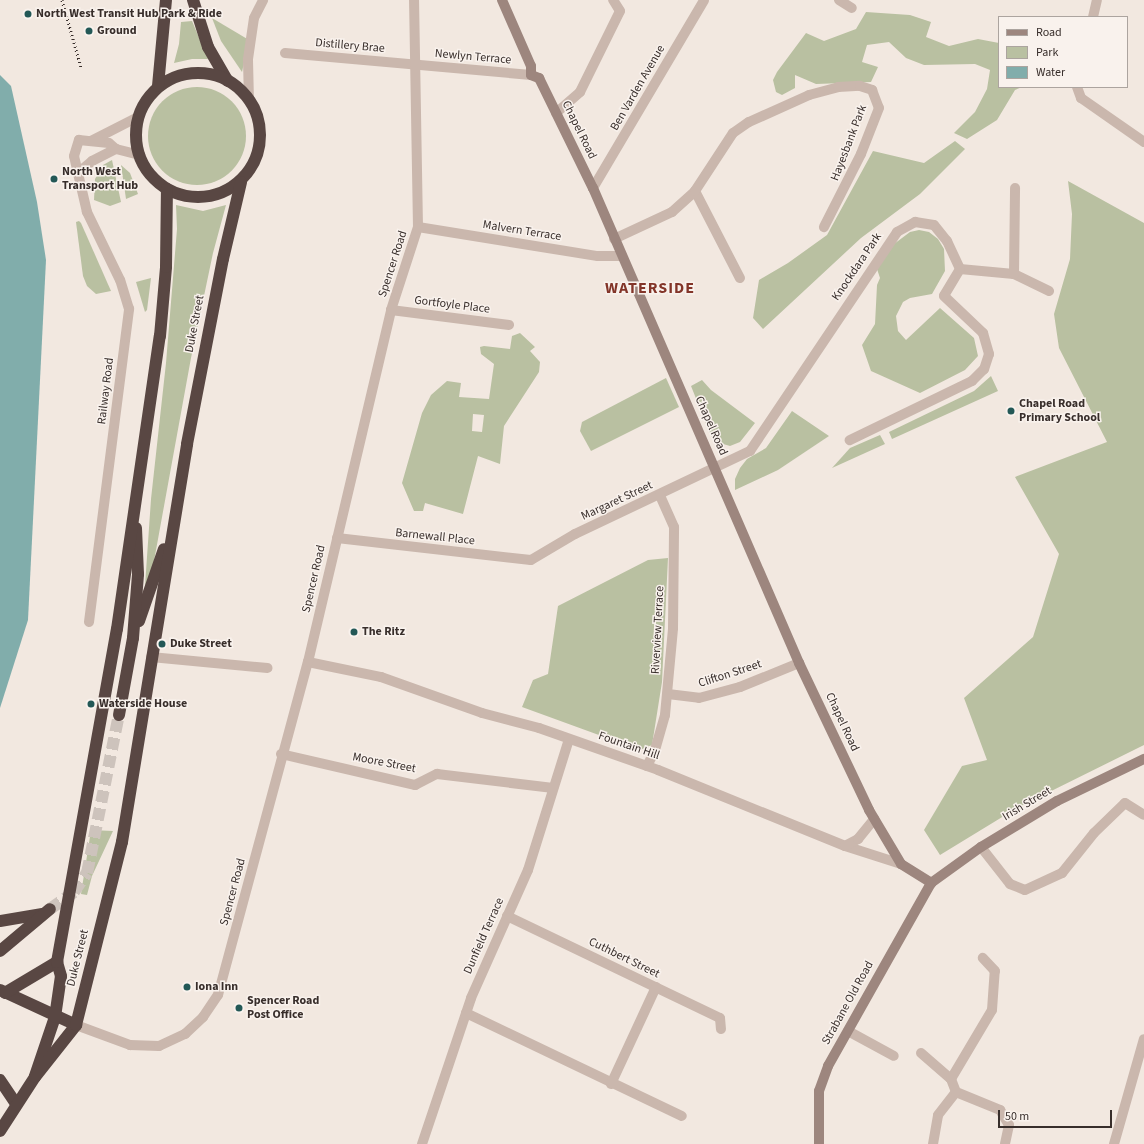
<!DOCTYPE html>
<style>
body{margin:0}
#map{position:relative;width:1144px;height:1144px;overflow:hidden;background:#f2e8e0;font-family:"Source Sans 3",sans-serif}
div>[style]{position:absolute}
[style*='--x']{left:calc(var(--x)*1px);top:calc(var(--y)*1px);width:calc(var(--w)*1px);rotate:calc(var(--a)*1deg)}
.green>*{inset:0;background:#b9c0a1}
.round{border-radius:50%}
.water>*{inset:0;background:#81adab}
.highway-tunnel>*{height:12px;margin-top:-6px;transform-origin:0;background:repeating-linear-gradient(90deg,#cdc3bc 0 12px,transparent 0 18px)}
.street>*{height:10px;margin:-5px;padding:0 5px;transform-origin:5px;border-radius:5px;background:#cab7ad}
.secondary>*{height:10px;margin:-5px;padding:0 5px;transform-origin:5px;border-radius:5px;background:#9d867e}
.highway>*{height:12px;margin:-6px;padding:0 6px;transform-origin:6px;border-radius:6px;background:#594743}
.highway>.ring{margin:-6px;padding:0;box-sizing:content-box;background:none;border:12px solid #594743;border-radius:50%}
.rail>*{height:3px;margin-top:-1.5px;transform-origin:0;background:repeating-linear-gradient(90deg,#382e2b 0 1px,transparent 0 4px)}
.dots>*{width:11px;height:11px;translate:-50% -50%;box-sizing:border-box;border:2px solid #f9f2ed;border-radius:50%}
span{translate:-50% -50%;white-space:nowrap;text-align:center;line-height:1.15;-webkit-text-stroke:3px #f9f2ed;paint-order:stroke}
.poi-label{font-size:12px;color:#382e2b;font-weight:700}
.left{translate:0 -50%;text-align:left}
.street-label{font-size:12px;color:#382e2b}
.district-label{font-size:16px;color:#833529;font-weight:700;letter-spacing:1px}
.legend{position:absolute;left:998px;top:16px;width:130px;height:72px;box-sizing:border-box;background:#f9f2ed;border:1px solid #aca49f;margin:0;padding:5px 7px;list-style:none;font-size:12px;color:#382e2b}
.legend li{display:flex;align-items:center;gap:8px;height:20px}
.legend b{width:20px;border:1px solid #aca49f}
.scale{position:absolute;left:998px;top:1110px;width:114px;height:18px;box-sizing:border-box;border:2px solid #382e2b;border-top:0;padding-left:5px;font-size:12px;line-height:14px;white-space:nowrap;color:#382e2b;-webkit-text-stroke:3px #f9f2ed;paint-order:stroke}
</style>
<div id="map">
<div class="green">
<i style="clip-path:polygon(866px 12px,910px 15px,931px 22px,926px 37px,949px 46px,978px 39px,999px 43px,999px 87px,1022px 87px,1015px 90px,997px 120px,967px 139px,954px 133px,975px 112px,987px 89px,990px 70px,975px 64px,924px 65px,906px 58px,889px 42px,867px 45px,862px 62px,878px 67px,871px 82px,816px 84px,795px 75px,795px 88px,782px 95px,776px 92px,773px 80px,777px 72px,806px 33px,824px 41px,856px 29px)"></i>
<i style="clip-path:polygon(212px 18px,249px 40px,242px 72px,221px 41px)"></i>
<i style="clip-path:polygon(192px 21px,208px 59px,192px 59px,174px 63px,179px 44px,181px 22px)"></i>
<i class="round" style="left:148px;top:87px;width:98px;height:98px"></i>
<i style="clip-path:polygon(955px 141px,965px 149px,920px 194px,861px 238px,763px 329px,753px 318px,759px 280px,788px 263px,827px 235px,873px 151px,924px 163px)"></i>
<i style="clip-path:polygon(112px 160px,121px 202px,110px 206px,94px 200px,95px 179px,103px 165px)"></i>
<i style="clip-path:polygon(121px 165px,130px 173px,138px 194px,126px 199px)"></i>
<i style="clip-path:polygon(1068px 181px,1144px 223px,1144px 745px,1017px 808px,940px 855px,924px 830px,962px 766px,987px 760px,964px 698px,1033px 637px,1059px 554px,1015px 477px,1107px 442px,1059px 348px,1054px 314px,1070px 259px,1072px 214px)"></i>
<i style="clip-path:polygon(176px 205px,203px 211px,226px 205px,213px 253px,191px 358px,150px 583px,145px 586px,151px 499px,166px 363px,177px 229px)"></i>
<i style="clip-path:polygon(79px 221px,81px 223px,111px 291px,96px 294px,87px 286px,83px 276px,76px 222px)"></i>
<i style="clip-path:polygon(919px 230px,929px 232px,938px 239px,944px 249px,945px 271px,932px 294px,910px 298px,903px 302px,896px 316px,898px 331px,906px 340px,940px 308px,974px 338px,978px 356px,965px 370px,920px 393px,871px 371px,862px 345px,875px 324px,877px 285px,880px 278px,877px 269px,894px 244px,910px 232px)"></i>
<i style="clip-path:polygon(151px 278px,147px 310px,145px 312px,136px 282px)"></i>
<i style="clip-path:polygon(evenodd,520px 333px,535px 347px,530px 351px,540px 362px,539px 372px,504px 426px,500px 464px,478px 456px,463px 514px,425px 503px,423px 511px,414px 511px,402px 483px,422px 413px,431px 395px,447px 381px,461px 383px,459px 397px,489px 399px,494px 364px,481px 354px,480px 347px,484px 346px,510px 349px,512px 336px,520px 333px,473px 414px,484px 415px,482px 432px,472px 431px,473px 414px)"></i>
<i style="clip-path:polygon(991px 376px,998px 391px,892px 439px,889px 432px,974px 391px)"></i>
<i style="clip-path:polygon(666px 378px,679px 407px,591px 451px,580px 431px,582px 422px)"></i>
<i style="clip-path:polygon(702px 380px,711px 390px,755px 423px,740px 442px,730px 446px,713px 441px,691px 386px)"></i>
<i style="clip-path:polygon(792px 411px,829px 436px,778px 470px,735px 490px,735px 479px,740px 468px,747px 459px,766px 448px)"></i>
<i style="clip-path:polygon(880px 435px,885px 444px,832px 468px,850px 448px)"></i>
<i style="clip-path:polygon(668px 558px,662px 682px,652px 745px,640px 750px,522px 707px,533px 680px,548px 674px,558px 606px,648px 560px)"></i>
<i style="clip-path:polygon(91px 830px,113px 831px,92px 876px,87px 895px,81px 894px)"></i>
</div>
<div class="water">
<i style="clip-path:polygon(0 75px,11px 86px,37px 202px,46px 260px,28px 620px,0 708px)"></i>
</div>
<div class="highway-tunnel">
<i style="--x:50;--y:909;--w:29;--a:-35"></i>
<i style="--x:74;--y:892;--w:23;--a:-56"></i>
<i style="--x:87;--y:873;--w:161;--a:-78.6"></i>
</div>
<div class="street">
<i style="--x:839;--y:0;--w:15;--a:32"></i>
<i style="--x:1093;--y:17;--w:17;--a:-77"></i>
<i style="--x:285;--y:53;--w:247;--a:5.1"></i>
<i style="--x:1077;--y:87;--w:12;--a:70"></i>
<i style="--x:1081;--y:98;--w:77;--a:34.9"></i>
<i style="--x:249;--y:101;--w:42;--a:-91.4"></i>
<i style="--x:248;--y:59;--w:41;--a:-81.7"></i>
<i style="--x:254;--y:18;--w:20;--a:-63"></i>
<i style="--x:556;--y:113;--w:32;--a:-41"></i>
<i style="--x:580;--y:92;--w:90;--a:-63.7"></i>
<i style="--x:620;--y:11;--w:13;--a:-122"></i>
<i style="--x:91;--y:141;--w:53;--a:-27.1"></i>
<i style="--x:79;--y:172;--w:17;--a:-40"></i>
<i style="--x:92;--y:161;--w:27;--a:-27"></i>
<i style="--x:593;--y:188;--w:218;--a:-59.4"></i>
<i style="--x:695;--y:191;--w:98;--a:62.7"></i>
<i style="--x:418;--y:227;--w:182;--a:9.2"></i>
<i style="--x:598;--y:256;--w:24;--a:0"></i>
<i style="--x:614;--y:239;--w:64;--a:-25"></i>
<i style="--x:672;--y:212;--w:31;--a:-42"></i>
<i style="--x:695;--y:191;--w:69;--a:-56.8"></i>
<i style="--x:733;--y:133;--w:19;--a:-35"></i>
<i style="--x:749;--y:122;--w:66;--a:-24.2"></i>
<i style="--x:809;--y:95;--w:30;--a:-15"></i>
<i style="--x:838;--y:87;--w:22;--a:-3"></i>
<i style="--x:860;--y:86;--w:13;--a:18"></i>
<i style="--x:872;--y:90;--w:19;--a:69"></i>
<i style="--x:879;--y:108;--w:49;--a:111.4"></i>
<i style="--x:861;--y:154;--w:82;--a:116.9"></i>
<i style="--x:960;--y:269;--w:54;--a:5.3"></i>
<i style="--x:1014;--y:274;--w:39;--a:26"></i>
<i style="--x:1014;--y:274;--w:86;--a:-89.3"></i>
<i style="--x:391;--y:310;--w:119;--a:7.2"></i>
<i style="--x:337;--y:538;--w:195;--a:6.5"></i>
<i style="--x:531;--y:560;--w:51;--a:-30.6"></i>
<i style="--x:575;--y:534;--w:194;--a:-25.4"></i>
<i style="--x:750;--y:451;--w:264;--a:-56.1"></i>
<i style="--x:897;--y:232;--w:21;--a:-29"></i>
<i style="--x:915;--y:222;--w:19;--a:9"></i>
<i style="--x:934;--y:225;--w:21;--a:51"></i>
<i style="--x:947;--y:241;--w:31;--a:65"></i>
<i style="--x:960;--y:269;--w:31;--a:121"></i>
<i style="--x:944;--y:296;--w:54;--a:43.5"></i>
<i style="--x:983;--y:333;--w:22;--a:74"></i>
<i style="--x:989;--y:354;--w:16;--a:108"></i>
<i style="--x:984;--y:369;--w:17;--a:135"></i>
<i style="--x:972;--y:381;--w:136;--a:154.2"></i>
<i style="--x:89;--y:622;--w:316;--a:-82.7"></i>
<i style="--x:129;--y:309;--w:30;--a:-107"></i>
<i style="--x:120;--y:280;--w:76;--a:-115.9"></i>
<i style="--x:87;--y:212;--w:57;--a:-103.1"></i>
<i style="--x:74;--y:156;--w:17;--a:-73"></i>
<i style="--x:79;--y:140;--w:30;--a:6"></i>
<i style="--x:109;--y:143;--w:9;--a:41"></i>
<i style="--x:116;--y:149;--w:25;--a:14"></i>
<i style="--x:151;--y:657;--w:117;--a:5.4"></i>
<i style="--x:308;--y:662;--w:75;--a:11.6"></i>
<i style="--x:381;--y:677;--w:107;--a:19.6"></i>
<i style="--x:482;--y:713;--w:59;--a:14.7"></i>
<i style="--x:539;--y:728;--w:126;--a:19.4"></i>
<i style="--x:658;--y:770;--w:202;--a:22.1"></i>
<i style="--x:845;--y:846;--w:59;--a:17.8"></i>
<i style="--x:668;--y:694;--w:31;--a:7"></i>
<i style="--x:699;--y:698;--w:42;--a:-15"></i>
<i style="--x:740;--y:687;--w:64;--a:-22.1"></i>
<i style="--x:281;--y:754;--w:138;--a:13"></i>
<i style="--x:415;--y:785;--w:25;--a:-27"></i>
<i style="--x:437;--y:774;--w:117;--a:6.9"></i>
<i style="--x:647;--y:766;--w:18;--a:-63"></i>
<i style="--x:655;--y:750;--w:36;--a:-74"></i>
<i style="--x:665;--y:715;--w:87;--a:-84.7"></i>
<i style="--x:673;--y:628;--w:101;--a:-89.4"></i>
<i style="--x:674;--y:527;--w:35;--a:-114"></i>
<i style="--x:845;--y:846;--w:15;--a:-28"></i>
<i style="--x:858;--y:839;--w:26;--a:-51"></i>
<i style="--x:981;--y:847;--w:47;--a:51.9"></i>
<i style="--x:1010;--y:884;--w:16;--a:22"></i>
<i style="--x:1025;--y:890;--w:41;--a:-24.7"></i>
<i style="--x:1062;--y:873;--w:51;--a:-51.3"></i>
<i style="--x:1094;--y:833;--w:43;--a:-44.1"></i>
<i style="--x:1125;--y:803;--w:22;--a:32"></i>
<i style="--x:507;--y:916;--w:236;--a:25.6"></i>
<i style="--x:720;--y:1018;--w:11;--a:85"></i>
<i style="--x:466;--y:1013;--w:239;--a:25.5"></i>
<i style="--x:76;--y:1025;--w:58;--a:20.3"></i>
<i style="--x:130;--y:1045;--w:29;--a:2"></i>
<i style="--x:159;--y:1046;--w:29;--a:-25"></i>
<i style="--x:185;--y:1034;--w:25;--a:-43"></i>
<i style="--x:203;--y:1017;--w:27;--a:-56"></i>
<i style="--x:218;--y:995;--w:345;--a:-74.9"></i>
<i style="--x:308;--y:662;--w:362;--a:-76.7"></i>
<i style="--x:391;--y:310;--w:87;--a:-72"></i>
<i style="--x:418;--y:227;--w:227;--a:-91"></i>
<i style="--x:848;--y:1031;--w:52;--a:28.5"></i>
<i style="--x:921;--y:1053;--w:40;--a:41"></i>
<i style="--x:611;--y:1084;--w:107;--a:-65.1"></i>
<i style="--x:956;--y:1092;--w:48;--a:22.2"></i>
<i style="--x:1000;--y:1110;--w:17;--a:59"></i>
<i style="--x:1009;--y:1125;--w:19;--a:102"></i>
<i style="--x:422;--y:1144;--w:154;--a:-71.4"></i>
<i style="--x:471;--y:998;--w:140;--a:-66"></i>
<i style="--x:528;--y:870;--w:137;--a:-72.6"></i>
<i style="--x:933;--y:1144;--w:29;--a:-80"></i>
<i style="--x:938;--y:1115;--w:29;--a:-52"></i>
<i style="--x:956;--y:1092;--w:14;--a:-111"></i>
<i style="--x:951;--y:1079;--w:80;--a:-59.3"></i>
<i style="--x:992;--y:1010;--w:39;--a:-86"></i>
<i style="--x:995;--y:971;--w:18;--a:-133"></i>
<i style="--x:1114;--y:1144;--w:109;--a:-74.1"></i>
</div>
<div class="secondary">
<i style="--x:502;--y:0;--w:72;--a:66.3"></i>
<i style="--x:531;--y:66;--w:9;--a:90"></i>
<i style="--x:531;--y:75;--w:9;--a:21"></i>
<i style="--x:539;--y:78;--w:123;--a:63.9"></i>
<i style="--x:593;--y:188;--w:518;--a:66.55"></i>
<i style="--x:799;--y:663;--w:163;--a:64.5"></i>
<i style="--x:869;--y:810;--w:63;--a:59.3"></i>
<i style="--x:901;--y:864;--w:36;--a:32"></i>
<i style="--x:819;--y:1144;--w:53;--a:-90"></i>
<i style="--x:819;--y:1091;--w:27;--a:-70"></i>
<i style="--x:828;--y:1066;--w:210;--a:-60.6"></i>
<i style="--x:931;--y:883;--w:62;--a:-35.8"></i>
<i style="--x:981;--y:847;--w:89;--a:-31.2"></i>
<i style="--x:1057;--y:801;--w:97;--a:-25.8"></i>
</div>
<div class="highway">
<i style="--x:193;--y:0;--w:49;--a:72.3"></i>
<i style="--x:208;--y:47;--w:39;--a:60"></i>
<i class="ring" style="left:136px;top:73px;width:112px;height:112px"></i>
<i style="--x:158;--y:86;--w:86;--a:-84.7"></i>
<i style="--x:139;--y:621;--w:76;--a:-70.9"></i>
<i style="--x:119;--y:715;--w:78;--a:-79.7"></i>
<i style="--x:133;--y:638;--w:64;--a:-85.5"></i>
<i style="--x:138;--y:574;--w:46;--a:-92.5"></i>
<i style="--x:0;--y:921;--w:43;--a:-9.5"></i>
<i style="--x:0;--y:951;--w:65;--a:-40"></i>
<i style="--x:0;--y:990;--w:84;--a:24.7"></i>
<i style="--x:5;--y:993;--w:61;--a:-30.8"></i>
<i style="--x:35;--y:1076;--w:62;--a:-71.3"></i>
<i style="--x:55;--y:1017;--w:41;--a:-81.7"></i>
<i style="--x:61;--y:976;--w:15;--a:-106"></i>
<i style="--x:57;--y:962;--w:338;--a:-79.8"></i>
<i style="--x:117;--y:629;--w:296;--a:-81.7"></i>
<i style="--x:160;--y:336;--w:69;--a:-85"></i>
<i style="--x:166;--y:267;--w:78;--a:-89.3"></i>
<i style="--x:0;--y:1080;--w:29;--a:56"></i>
<i style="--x:0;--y:1131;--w:64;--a:-57.1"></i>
<i style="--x:35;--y:1077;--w:66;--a:-51.7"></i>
<i style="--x:76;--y:1025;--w:189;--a:-75.9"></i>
<i style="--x:122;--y:842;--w:403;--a:-80.7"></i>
<i style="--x:187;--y:444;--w:188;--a:-79"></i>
<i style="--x:223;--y:259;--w:79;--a:-76.8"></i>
</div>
<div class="rail">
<i style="--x:62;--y:0;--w:70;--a:74.2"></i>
</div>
<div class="dots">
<i style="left:28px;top:14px;background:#235856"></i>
<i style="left:89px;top:31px;background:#235856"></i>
<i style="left:54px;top:179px;background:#235856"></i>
<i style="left:1011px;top:411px;background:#235856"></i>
<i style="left:354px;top:632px;background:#235856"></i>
<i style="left:162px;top:644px;background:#235856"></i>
<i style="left:91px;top:704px;background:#235856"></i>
<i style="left:187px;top:987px;background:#235856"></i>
<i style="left:239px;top:1008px;background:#235856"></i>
</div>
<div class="poi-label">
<span class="left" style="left:36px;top:14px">North West Transit Hub Park &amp; Ride</span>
<span class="left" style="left:97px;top:31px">Ground</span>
<span class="left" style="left:62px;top:179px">North West<br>Transport Hub</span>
<span class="left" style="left:1019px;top:411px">Chapel Road<br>Primary School</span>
<span class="left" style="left:362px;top:632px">The Ritz</span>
<span class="left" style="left:170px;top:644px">Duke Street</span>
<span class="left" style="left:99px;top:704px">Waterside House</span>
<span class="left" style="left:195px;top:987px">Iona Inn</span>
<span class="left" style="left:247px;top:1008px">Spencer Road<br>Post Office</span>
</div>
<div class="street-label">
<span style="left:350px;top:46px;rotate:5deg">Distillery Brae</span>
<span style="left:473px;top:57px;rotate:5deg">Newlyn Terrace</span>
<span style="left:638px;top:88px;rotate:-60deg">Ben Varden Avenue</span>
<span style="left:579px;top:130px;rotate:64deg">Chapel Road</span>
<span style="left:849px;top:143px;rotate:-69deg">Hayesbank Park</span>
<span style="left:522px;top:231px;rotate:9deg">Malvern Terrace</span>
<span style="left:393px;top:264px;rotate:-72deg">Spencer Road</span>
<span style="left:857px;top:267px;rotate:-56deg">Knockdara Park</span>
<span style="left:452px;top:305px;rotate:7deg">Gortfoyle Place</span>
<span style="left:195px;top:324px;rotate:-79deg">Duke Street</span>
<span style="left:106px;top:391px;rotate:-83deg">Railway Road</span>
<span style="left:711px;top:426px;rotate:66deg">Chapel Road</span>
<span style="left:617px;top:501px;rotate:-25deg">Margaret Street</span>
<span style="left:435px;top:537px;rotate:6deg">Barnewall Place</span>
<span style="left:314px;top:579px;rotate:-77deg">Spencer Road</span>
<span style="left:658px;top:630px;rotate:-87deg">Riverview Terrace</span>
<span style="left:730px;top:674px;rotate:-18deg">Clifton Street</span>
<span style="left:842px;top:722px;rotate:65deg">Chapel Road</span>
<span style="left:629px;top:746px;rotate:19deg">Fountain Hill</span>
<span style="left:384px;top:763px;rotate:11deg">Moore Street</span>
<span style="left:1027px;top:804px;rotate:-31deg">Irish Street</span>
<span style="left:233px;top:892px;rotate:-75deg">Spencer Road</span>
<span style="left:484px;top:936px;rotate:-66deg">Dunfield Terrace</span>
<span style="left:78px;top:958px;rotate:-76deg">Duke Street</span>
<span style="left:624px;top:958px;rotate:26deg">Cuthbert Street</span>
<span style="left:848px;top:1003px;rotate:-61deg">Strabane Old Road</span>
</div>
<div class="district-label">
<span style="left:650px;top:288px">WATERSIDE</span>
</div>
<ul class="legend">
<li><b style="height:5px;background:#9d867e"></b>Road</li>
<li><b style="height:11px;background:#b9c0a1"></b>Park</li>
<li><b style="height:11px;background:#81adab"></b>Water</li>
</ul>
<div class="scale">50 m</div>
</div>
